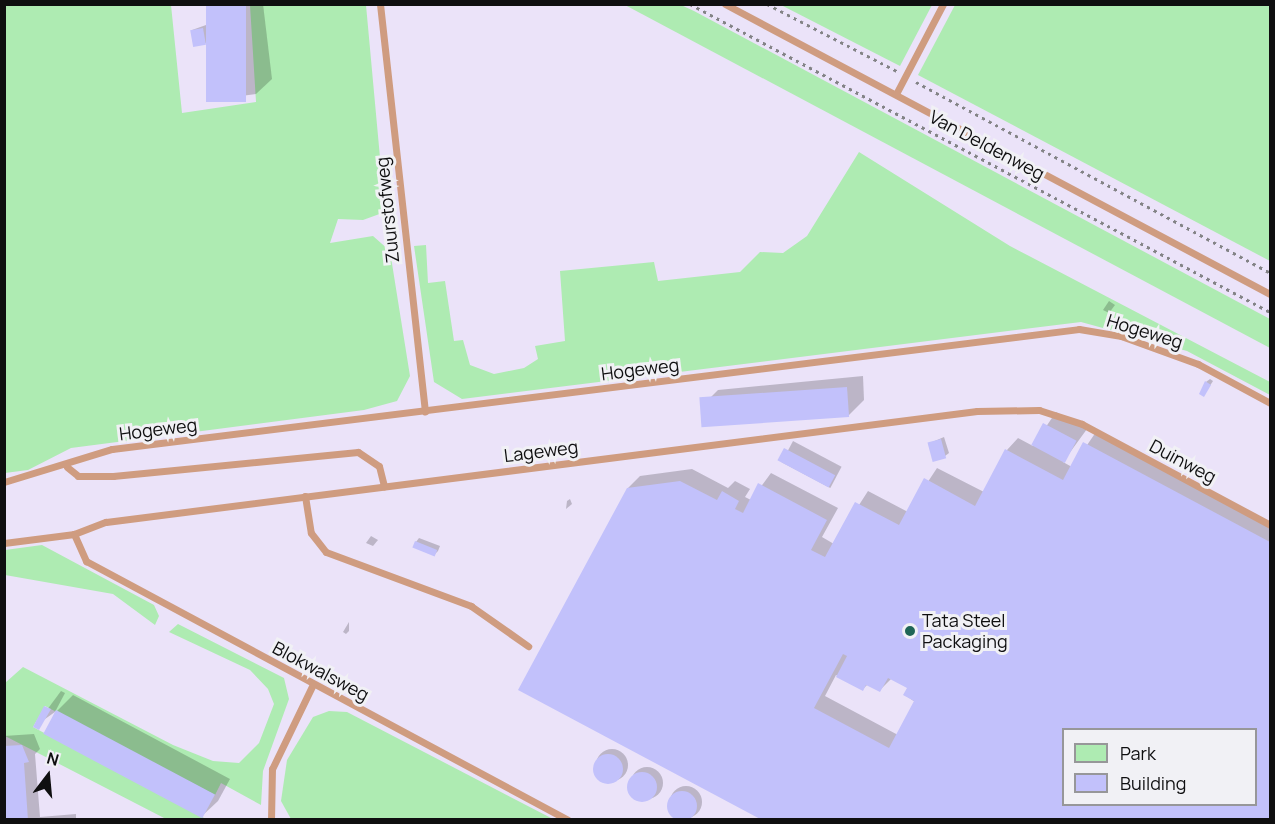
<!DOCTYPE html>
<style>
body{margin:0}
#map{position:relative;width:1275px;height:824px;overflow:hidden;background:#f1f1f5;font-family:Manrope,sans-serif}
div>[style]{position:absolute}
[style*='--x']{left:calc(var(--x)*1px);top:calc(var(--y)*1px);width:calc(var(--w)*1px);rotate:calc(var(--a)*1deg)}
.industrial>*{inset:0;background:#ebe3f9}
.green>*{inset:0;background:#aeebb2}
.shadow>*{inset:0;background:#0003;transform-origin:0 0}
.round{border-radius:50%}
.building>*{inset:0;background:#c2c1fb;transform-origin:0 0}
.path>*{height:3px;margin-top:-1.5px;transform-origin:0;background:repeating-linear-gradient(90deg,#838386 0 3px,transparent 0 7.5px)}
.lane>*{height:7px;margin:-3.5px;padding:0 3.5px;transform-origin:3.5px;border-radius:3.5px;background:#cf9c80}
.dots>*{width:16px;height:16px;translate:-50% -50%;box-sizing:border-box;border:3px solid #f1f1f5;border-radius:50%}
span{translate:-50% -50%;white-space:nowrap;text-align:center;line-height:1.15;-webkit-text-stroke:6px #f1f1f5;paint-order:stroke}
.street-label{font-size:18px;color:#0f0f10}
.poi-label{font-size:18px;color:#0f0f10}
.left{translate:0 -50%;text-align:left}
.frame{position:absolute;inset:0;border:6px solid #0f0f10;pointer-events:none}
.legend{position:absolute;left:1062px;top:728px;width:195px;height:78px;box-sizing:border-box;background:#f1f1f5;border:2px solid #979799;margin:0;padding:8px 10px;list-style:none;font-size:18px;color:#0f0f10}
.legend li{display:flex;align-items:center;gap:12px;height:30px}
.legend b{width:30px;border:2px solid #979799}
.north{position:absolute;left:18px;top:746px;width:60px;height:60px;-webkit-text-stroke:4px #f1f1f5;paint-order:stroke;rotate:16deg;font-size:16px;font-weight:700;line-height:24px;text-align:center;color:#0f0f10}
.north::after{content:'';display:block;margin:auto;width:21px;height:27px;background:#0f0f10;clip-path:polygon(50% 0,100% 100%,50% 72%,0 100%)}
</style>
<div id="map">
<div class="industrial">
<i style="clip-path:polygon(evenodd,5px 5px,1270px 5px,1270px 819px,5px 820px,5px 5px,1064px 730px,1256px 730px,1256px 804px,1064px 804px,1064px 730px)"></i>
</div>
<div class="green">
<i style="clip-path:polygon(4px 5px,171px 5px,182px 113px,256px 102px,250px 5px,366px 5px,385px 212px,363px 220px,338px 219px,330px 243px,373px 236px,390px 251px,410px 376px,397px 401px,364px 410px,71px 448px,28px 470px,5px 473px)"></i>
<i style="clip-path:polygon(625px 5px,681px 5px,694px 11px,1270px 319px,1270px 348px)"></i>
<i style="clip-path:polygon(781px 5px,932px 5px,900px 66px)"></i>
<i style="clip-path:polygon(955px 5px,1270px 5px,1270px 261px,918px 75px)"></i>
<i style="clip-path:polygon(859px 152px,1010px 246px,1270px 382px,1270px 395px,1187px 351px,1081px 322px,462px 399px,434px 382px,414px 246px,426px 245px,428px 283px,445px 281px,454px 341px,463px 340px,470px 365px,494px 374px,524px 368px,538px 359px,535px 346px,565px 341px,560px 271px,654px 262px,658px 281px,740px 272px,760px 252px,783px 253px,807px 236px)"></i>
<i style="clip-path:polygon(42px 545px,154px 605px,159px 616px,155px 625px,113px 594px,5px 575px,5px 550px)"></i>
<i style="clip-path:polygon(178px 624px,284px 678px,289px 699px,263px 771px,261px 805px,221px 783px,215px 795px,45px 706px,33px 727px,206px 819px,166px 819px,5px 736px,5px 683px,23px 667px,173px 745px,213px 761px,239px 763px,259px 743px,274px 704px,268px 689px,250px 670px,169px 632px)"></i>
<i style="clip-path:polygon(329px 711px,347px 712px,553px 819px,291px 819px,281px 801px,287px 760px,313px 717px)"></i>
</div>
<div class="shadow">
<i style="clip-path:polygon(207px 4px,263px 4px,272px 79px,256px 94px,219px 99px)"></i>
<i style="clip-path:polygon(206px 25px,208px 40px,205px 44px,192px 30px)"></i>
<i style="clip-path:polygon(1109px 301px,1115px 305px,1109px 313px,1103px 310px)"></i>
<i style="clip-path:polygon(863px 376px,864px 400px,848px 416px,702px 406px,718px 390px)"></i>
<i style="clip-path:polygon(1210px 379px,1213px 381px,1204px 395px,1206px 382px)"></i>
<i style="clip-path:polygon(evenodd,1056px 412px,1087px 429px,1063px 462px,1072px 467px,1096px 432px,1270px 524px,1270px 820px,765px 820px,628px 488px,640px 476px,692px 469px,728px 488px,735px 481px,750px 489px,745px 497px,751px 500px,771px 473px,838px 508px,822px 537px,834px 544px,868px 491px,908px 512px,937px 468px,984px 492px,1007px 450px,1018px 438px,1033px 446px,1056px 412px,836px 675px,863px 689px,868px 684px,880px 690px,892px 678px,909px 687px,905px 695px,915px 702px,898px 735px,825px 696px,836px 675px,1056px 412px,1064px 730px,1256px 730px,1256px 804px,1064px 804px,1064px 730px)"></i>
<i style="clip-path:polygon(944px 437px,949px 453px,945px 456px,930px 443px)"></i>
<i style="left:793px;top:441px;width:55px;height:24px;rotate:28deg"></i>
<i style="clip-path:polygon(570px 499px,572px 504px,566px 509px,567px 501px)"></i>
<i style="clip-path:polygon(371px 536px,378px 540px,373px 546px,366px 543px)"></i>
<i style="clip-path:polygon(419px 538px,440px 546px,438px 551px,434px 555px,416px 542px)"></i>
<i style="clip-path:polygon(349px 622px,349px 631px,346px 634px,343px 632px)"></i>
<i style="clip-path:polygon(61px 691px,65px 693px,55px 712px,35px 726px)"></i>
<i style="clip-path:polygon(73px 695px,230px 779px,218px 801px,202px 816px,56px 712px)"></i>
<i style="clip-path:polygon(34px 734px,40px 749px,35px 754px,40px 817px,76px 814px,76px 820px,4px 820px,4px 736px)"></i>
<i class="round" style="left:596px;top:749px;width:32px;height:32px"></i>
<i class="round" style="left:631px;top:767px;width:32px;height:32px"></i>
<i class="round" style="left:670px;top:786px;width:32px;height:32px"></i>
</div>
<div class="building">
<i style="left:206px;top:5px;width:40px;height:97px"></i>
<i style="left:203px;top:28px;width:17px;height:13px;rotate:80deg"></i>
<i style="clip-path:polygon(1205px 381px,1211px 385px,1204px 397px,1199px 394px)"></i>
<i style="left:847px;top:387px;width:30px;height:148px;rotate:86deg"></i>
<i style="left:1043px;top:423px;width:38px;height:25px;rotate:28deg"></i>
<i style="left:941px;top:439px;width:20px;height:14px;rotate:75deg"></i>
<i style="clip-path:polygon(evenodd,1083px 442px,1270px 542px,1270px 820px,762px 820px,518px 690px,627px 488px,680px 481px,717px 500px,722px 491px,739px 501px,735px 509px,743px 513px,758px 483px,827px 520px,811px 550px,825px 557px,855px 502px,899px 525px,924px 478px,975px 506px,1005px 449px,1063px 480px,1083px 442px,843px 654px,847px 656px,836px 677px,863px 691px,866px 685px,880px 692px,888px 678px,907px 688px,903px 695px,914px 701px,889px 748px,814px 708px,843px 654px,1083px 442px,1064px 730px,1256px 730px,1256px 804px,1064px 804px,1064px 730px)"></i>
<i style="left:784px;top:448px;width:58px;height:14px;rotate:28deg"></i>
<i style="left:415px;top:541px;width:24px;height:7px;rotate:22deg"></i>
<i style="clip-path:polygon(44px 706px,51px 709px,39px 730px,33px 727px)"></i>
<i style="left:56px;top:710px;width:180px;height:27px;rotate:28deg"></i>
<i style="clip-path:polygon(22px 745px,29px 762px,24px 763px,28px 820px,4px 820px,4px 746px)"></i>
<i class="round" style="left:593px;top:754px;width:30px;height:30px"></i>
<i class="round" style="left:627px;top:772px;width:30px;height:30px"></i>
<i class="round" style="left:667px;top:791px;width:30px;height:30px"></i>
</div>
<div class="path">
<i style="--x:690;--y:4;--w:657;--a:27.97"></i>
<i style="--x:767;--y:4;--w:146;--a:27.3"></i>
<i style="--x:916;--y:82;--w:402;--a:28.3"></i>
</div>
<div class="lane">
<i style="--x:380;--y:4;--w:410;--a:83.7"></i>
<i style="--x:725;--y:4;--w:617;--a:28.02"></i>
<i style="--x:896;--y:94;--w:102;--a:-62.4"></i>
<i style="--x:67;--y:467;--w:14;--a:39"></i>
<i style="--x:78;--y:476;--w:35;--a:0"></i>
<i style="--x:113;--y:476;--w:246;--a:-5.6"></i>
<i style="--x:358;--y:452;--w:25;--a:34"></i>
<i style="--x:379;--y:466;--w:21;--a:76"></i>
<i style="--x:4;--y:482;--w:113;--a:-17"></i>
<i style="--x:112;--y:449;--w:974;--a:-7.07"></i>
<i style="--x:1079;--y:329;--w:43;--a:9.5"></i>
<i style="--x:1121;--y:336;--w:82;--a:20"></i>
<i style="--x:1198;--y:364;--w:82;--a:28.4"></i>
<i style="--x:305;--y:496;--w:37;--a:81"></i>
<i style="--x:311;--y:533;--w:24;--a:52"></i>
<i style="--x:326;--y:552;--w:155;--a:20.4"></i>
<i style="--x:471;--y:606;--w:70;--a:35.1"></i>
<i style="--x:74;--y:534;--w:30;--a:66"></i>
<i style="--x:86;--y:561;--w:547;--a:28.25"></i>
<i style="--x:4;--y:543;--w:71;--a:-7.3"></i>
<i style="--x:74;--y:534;--w:34;--a:-21"></i>
<i style="--x:106;--y:522;--w:878;--a:-7.26"></i>
<i style="--x:977;--y:411;--w:62;--a:-0.9"></i>
<i style="--x:1039;--y:410;--w:45;--a:18"></i>
<i style="--x:1082;--y:424;--w:213;--a:28.2"></i>
<i style="--x:271;--y:820;--w:51;--a:-88.9"></i>
<i style="--x:272;--y:769;--w:94;--a:-64.2"></i>
</div>
<div class="dots">
<i style="left:910px;top:631px;background:#1f6557"></i>
</div>
<div class="street-label">
<span style="left:987px;top:145px;rotate:28deg">Van Deldenweg</span>
<span style="left:387px;top:210px;rotate:-96deg">Zuurstofweg</span>
<span style="left:1145px;top:331px;rotate:17deg">Hogeweg</span>
<span style="left:640px;top:369px;rotate:-7deg">Hogeweg</span>
<span style="left:158px;top:429px;rotate:-7deg">Hogeweg</span>
<span style="left:541px;top:451px;rotate:-7deg">Lageweg</span>
<span style="left:1183px;top:461px;rotate:28deg">Duinweg</span>
<span style="left:321px;top:671px;rotate:28deg">Blokwalsweg</span>
</div>
<div class="poi-label">
<span class="left" style="left:922px;top:631px">Tata Steel<br>Packaging</span>
</div>
<div class="frame"></div>
<ul class="legend">
<li><b style="height:16px;background:#aeebb2"></b>Park</li>
<li><b style="height:16px;background:#c2c1fb"></b>Building</li>
</ul>
<div class="north">N</div>
</div>
